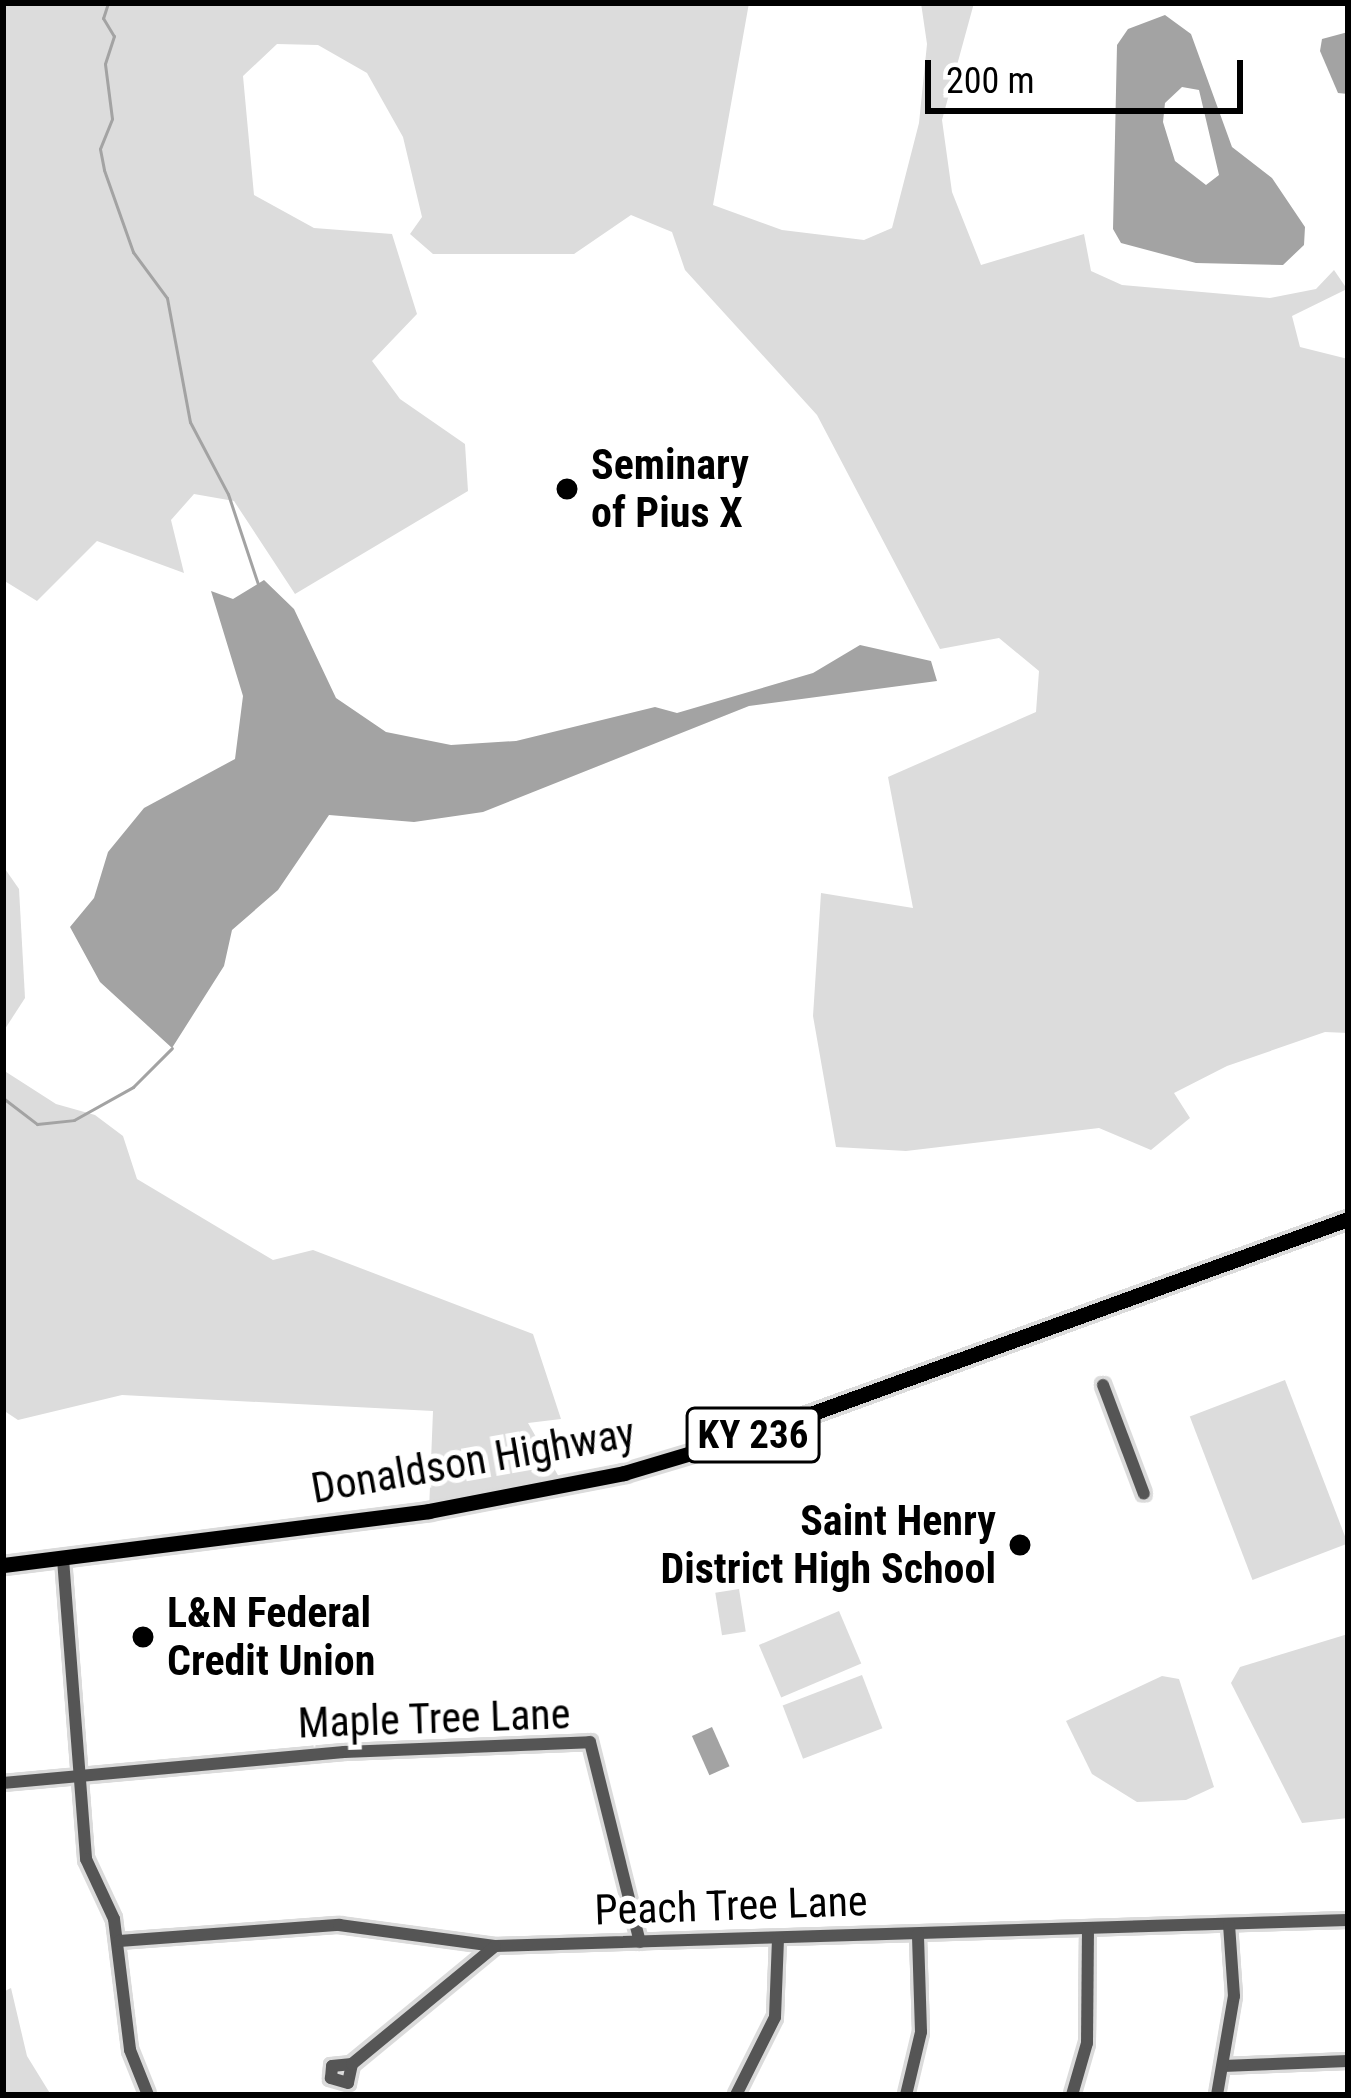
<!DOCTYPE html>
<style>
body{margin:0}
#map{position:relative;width:1351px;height:2098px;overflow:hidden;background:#fff;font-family:"Roboto Condensed",sans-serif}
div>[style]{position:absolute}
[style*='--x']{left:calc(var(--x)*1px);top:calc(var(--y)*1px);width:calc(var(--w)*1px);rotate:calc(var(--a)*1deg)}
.green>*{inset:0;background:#dcdcdc;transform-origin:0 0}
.water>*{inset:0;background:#a3a3a3;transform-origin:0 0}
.stream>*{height:3px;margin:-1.5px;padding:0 1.5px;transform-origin:1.5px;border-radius:1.5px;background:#a3a3a3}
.roads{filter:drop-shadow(3px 0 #dbdbdb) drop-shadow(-3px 0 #dbdbdb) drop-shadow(0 3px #dbdbdb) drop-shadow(0 -3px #dbdbdb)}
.minor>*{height:12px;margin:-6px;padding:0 6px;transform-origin:6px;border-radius:6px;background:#555}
.major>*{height:15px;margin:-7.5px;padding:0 7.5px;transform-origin:7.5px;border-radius:7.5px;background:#000}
.dots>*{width:33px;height:33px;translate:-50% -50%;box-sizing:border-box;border:6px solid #fff;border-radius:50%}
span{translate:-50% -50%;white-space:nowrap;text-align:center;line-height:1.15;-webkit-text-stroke:10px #fff;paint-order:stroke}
.shield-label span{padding:3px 9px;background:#fff;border:3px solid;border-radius:9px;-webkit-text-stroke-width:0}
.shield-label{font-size:39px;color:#000;font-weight:700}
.poi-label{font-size:42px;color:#000;font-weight:700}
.left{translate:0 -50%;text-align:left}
.right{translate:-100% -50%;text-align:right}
.street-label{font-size:42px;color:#000}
.frame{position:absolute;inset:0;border:6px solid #000;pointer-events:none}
.scale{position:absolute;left:925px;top:60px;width:318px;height:54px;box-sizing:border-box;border:6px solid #000;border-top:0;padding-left:15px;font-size:36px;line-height:42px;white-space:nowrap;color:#000;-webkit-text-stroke:9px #fff;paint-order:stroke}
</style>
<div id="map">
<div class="green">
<i style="clip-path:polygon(3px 3px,749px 3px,713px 205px,782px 230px,864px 240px,892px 228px,919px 123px,927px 44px,921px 3px,974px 3px,942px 120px,952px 192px,981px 265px,1084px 234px,1091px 271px,1122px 285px,1270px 298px,1316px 289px,1334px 270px,1347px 289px,1292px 316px,1300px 347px,1348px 359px,1348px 1033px,1325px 1032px,1227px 1066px,1174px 1093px,1190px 1118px,1151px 1150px,1099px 1128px,906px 1151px,836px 1147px,813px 1016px,821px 893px,913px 908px,888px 777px,1036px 712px,1039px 671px,999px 638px,940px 649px,817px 415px,685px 270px,672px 232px,631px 215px,574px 254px,433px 254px,410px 234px,422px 217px,403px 137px,367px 73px,318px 45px,277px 44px,243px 76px,254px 195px,314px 228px,392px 234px,417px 314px,372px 361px,400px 399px,465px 444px,468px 491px,295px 594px,234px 501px,194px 494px,171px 520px,184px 573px,97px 541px,37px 601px,3px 580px)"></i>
<i style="clip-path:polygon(3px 866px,19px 889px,25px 998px,3px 1032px)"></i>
<i style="clip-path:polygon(3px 1070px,56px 1104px,95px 1115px,123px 1136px,137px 1179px,273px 1260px,313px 1250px,533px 1334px,561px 1419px,528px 1423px,563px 1484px,429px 1511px,433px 1411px,122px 1395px,18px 1420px,3px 1410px)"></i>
<i style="left:1285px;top:1380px;width:175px;height:102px;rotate:69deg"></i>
<i style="left:739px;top:1589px;width:43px;height:24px;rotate:81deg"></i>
<i style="left:839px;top:1611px;width:57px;height:87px;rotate:67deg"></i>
<i style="clip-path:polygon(1348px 1634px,1348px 1818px,1302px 1823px,1231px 1683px,1240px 1667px)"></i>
<i style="left:862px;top:1675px;width:57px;height:85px;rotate:69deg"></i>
<i style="clip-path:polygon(1162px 1676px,1179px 1679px,1214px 1787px,1186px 1800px,1137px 1802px,1092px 1774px,1066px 1721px)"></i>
<i style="clip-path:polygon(11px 1988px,27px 2056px,51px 2095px,3px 2095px,3px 1992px)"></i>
</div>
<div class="water">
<i style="clip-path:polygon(evenodd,1165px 15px,1191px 34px,1232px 147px,1272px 178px,1305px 227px,1304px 245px,1283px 265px,1196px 263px,1121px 243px,1113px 229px,1117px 45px,1128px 29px,1165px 15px,1182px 87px,1199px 90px,1219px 175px,1206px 185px,1175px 161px,1163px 122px,1165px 103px,1182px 87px)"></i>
<i style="clip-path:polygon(1348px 32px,1348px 94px,1338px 93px,1320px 51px,1322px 39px)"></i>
<i style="clip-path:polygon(264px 580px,294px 609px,336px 698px,386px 732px,451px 745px,516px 741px,655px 707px,677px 713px,813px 673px,860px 645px,931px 661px,937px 681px,749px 706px,483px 812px,414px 822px,329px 815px,278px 890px,232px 930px,224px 966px,172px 1048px,100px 982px,70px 927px,94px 898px,108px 852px,144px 808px,235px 759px,243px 696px,211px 591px,233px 599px)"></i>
<i style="left:712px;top:1727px;width:43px;height:22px;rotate:66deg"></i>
</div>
<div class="stream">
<i style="--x:108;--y:3;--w:16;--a:108"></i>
<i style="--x:103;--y:18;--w:21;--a:59"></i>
<i style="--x:114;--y:36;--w:29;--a:108"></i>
<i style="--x:105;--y:64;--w:55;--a:82.7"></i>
<i style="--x:112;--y:119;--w:32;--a:112"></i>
<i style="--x:100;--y:149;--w:21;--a:79"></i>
<i style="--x:104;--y:170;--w:87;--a:70.5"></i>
<i style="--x:133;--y:252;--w:57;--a:53.5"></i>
<i style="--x:167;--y:298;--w:126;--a:79.5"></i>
<i style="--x:190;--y:422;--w:81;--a:62.2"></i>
<i style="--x:228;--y:494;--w:95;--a:71.6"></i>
<i style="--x:3;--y:1098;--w:43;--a:37.4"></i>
<i style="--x:37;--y:1124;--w:37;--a:-6"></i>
<i style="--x:74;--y:1120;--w:68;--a:-29.2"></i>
<i style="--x:133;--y:1087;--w:55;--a:-45"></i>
</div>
<div class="roads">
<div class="minor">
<i style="--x:1103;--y:1385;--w:116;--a:69.4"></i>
<i style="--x:63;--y:1559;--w:301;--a:85.6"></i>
<i style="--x:86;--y:1859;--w:66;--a:65"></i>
<i style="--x:114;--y:1919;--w:132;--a:83"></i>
<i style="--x:130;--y:2050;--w:48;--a:68.2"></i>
<i style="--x:3;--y:1783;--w:342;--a:-5.2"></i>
<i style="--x:344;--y:1752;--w:246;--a:-2.3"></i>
<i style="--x:590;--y:1742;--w:206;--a:76"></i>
<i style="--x:119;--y:1941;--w:221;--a:-4.2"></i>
<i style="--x:339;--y:1925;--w:157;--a:7.7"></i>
<i style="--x:495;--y:1946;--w:853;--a:-1.75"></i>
<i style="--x:352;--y:2064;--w:19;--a:102"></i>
<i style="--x:348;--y:2083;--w:18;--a:-164"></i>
<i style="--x:331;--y:2078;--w:12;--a:-85"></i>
<i style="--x:332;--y:2066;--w:20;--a:-6"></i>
<i style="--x:352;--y:2064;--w:185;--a:-39.5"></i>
<i style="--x:1223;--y:2066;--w:125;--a:-2.3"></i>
<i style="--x:736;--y:2095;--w:87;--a:-63.4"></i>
<i style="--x:775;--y:2017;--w:79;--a:-87.8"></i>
<i style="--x:906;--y:2095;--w:65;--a:-76.6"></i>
<i style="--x:921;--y:2032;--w:98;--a:-91.8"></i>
<i style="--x:1072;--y:2095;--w:54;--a:-73.9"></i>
<i style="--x:1087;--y:2043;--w:115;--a:-89.5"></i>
<i style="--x:1217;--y:2095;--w:100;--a:-80.3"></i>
<i style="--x:1234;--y:1996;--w:72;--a:-94"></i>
</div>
<div class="major">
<i style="--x:3;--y:1565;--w:429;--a:-7.2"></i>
<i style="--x:429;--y:1511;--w:199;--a:-11"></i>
<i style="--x:624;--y:1473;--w:140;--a:-16.6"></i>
<i style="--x:758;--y:1433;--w:628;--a:-19.94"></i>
</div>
</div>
<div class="dots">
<i style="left:567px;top:489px;background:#000"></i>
<i style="left:1020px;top:1545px;background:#000"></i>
<i style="left:143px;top:1637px;background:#000"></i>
</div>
<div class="shield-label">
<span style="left:753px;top:1435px">KY 236</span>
</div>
<div class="poi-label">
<span class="left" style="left:591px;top:489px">Seminary<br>of Pius X</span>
<span class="right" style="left:996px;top:1545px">Saint Henry<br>District High School</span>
<span class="left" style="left:167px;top:1637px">L&amp;N Federal<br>Credit Union</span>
</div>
<div class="street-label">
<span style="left:473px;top:1461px;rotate:-10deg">Donaldson Highway</span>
<span style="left:434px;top:1719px;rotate:-2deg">Maple Tree Lane</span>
<span style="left:731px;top:1906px;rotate:-2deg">Peach Tree Lane</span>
</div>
<div class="frame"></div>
<div class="scale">200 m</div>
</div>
